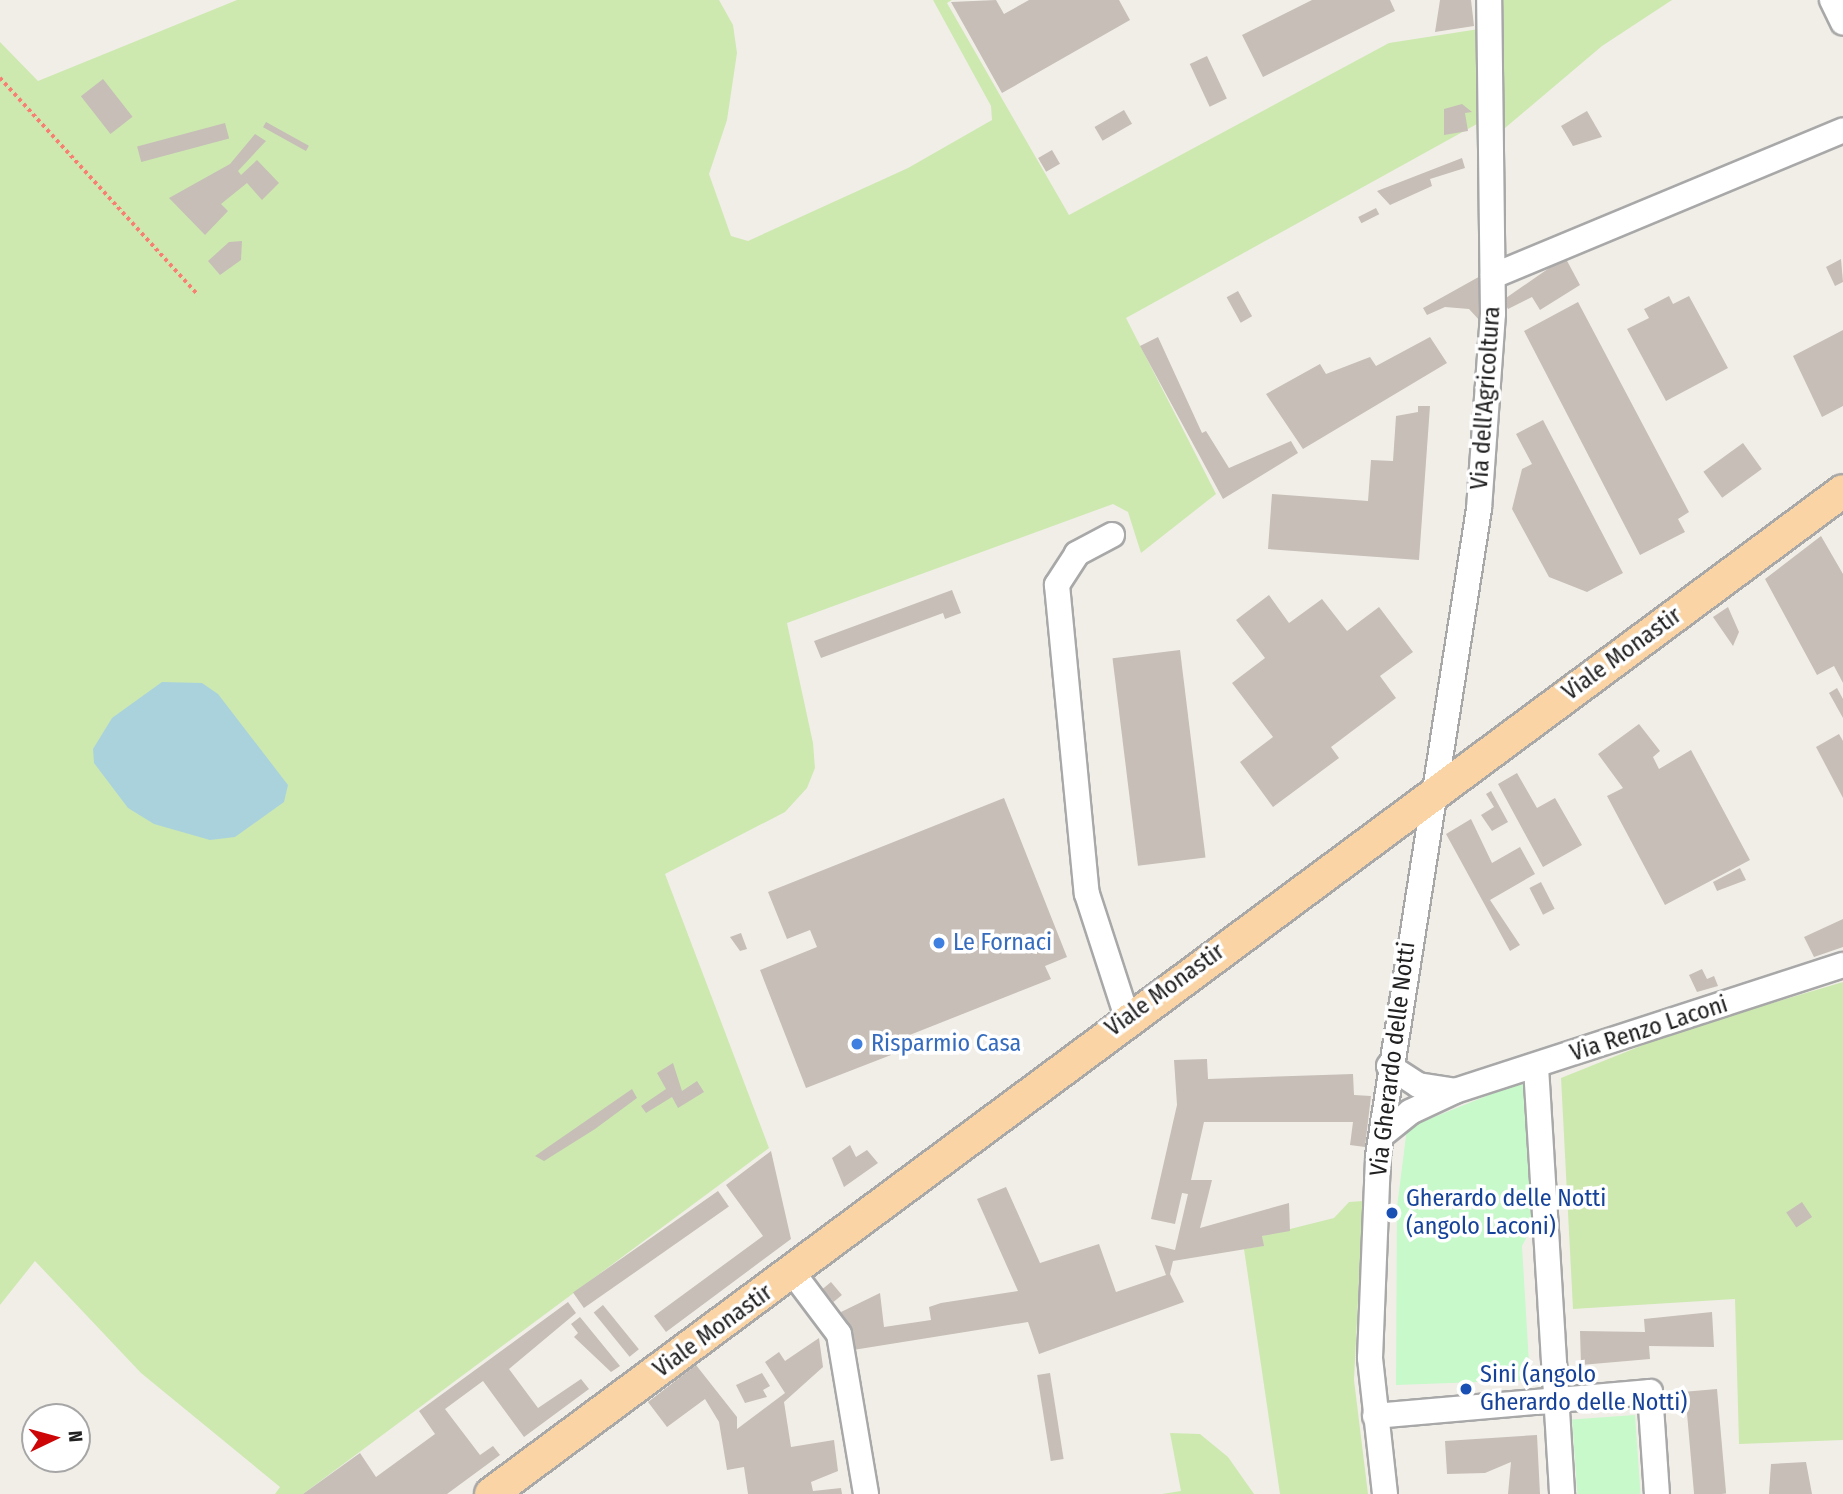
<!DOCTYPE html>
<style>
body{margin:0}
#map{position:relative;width:1843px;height:1494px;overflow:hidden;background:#f1eee8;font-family:"Fira Sans Condensed",sans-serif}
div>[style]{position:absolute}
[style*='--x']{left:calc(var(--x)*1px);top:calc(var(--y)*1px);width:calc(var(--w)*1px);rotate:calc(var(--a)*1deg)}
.grass>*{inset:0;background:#cde9b0}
.park>*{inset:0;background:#c7f9cb;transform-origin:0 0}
.water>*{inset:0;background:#aad2dd}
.building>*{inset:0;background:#c6beb7;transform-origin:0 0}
.path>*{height:3.5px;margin-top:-1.75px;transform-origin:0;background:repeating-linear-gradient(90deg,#f78073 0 3.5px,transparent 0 7px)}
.roads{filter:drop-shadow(2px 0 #a8a8a8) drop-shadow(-2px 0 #a8a8a8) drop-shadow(0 2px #a8a8a8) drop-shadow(0 -2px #a8a8a8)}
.minor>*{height:24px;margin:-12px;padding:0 12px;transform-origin:12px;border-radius:12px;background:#fff}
.major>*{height:32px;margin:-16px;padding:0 16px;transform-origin:16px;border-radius:16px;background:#fad4a4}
.dots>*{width:19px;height:19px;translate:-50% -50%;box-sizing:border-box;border:4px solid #fff;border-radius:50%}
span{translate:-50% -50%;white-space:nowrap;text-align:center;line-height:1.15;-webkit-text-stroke:7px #fff;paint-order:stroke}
.street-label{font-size:24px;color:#212121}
.shop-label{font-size:24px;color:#366cbe}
.left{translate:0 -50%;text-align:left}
.transit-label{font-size:24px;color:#164399}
.north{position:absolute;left:21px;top:1403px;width:70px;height:70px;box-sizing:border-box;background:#fff;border:2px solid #a6a6a6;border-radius:50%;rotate:85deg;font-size:19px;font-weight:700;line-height:28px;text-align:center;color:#212121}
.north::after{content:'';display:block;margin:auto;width:24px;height:32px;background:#cd0507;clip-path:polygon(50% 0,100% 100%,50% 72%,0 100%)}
</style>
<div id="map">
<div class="grass">
<i style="clip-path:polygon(237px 0,719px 0,733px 25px,737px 53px,727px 120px,709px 174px,731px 236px,748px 241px,908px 168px,992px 120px,991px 106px,933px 0,952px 0,947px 3px,1069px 215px,1389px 43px,1479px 29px,1486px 119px,1126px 318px,1216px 494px,1141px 553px,1128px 512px,1113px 504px,787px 623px,813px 743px,815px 768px,807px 788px,785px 812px,665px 874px,769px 1148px,303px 1494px,275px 1494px,280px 1487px,141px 1373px,35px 1261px,0 1305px,0 42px,38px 81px)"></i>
<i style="clip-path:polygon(1500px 0,1672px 0,1602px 46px,1505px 128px)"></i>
<i style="clip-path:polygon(1843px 982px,1843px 1440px,1739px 1444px,1735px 1299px,1573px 1309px,1561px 1078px,1678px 1031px)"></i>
<i style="clip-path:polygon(1363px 1201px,1354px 1380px,1368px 1494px,1280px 1494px,1244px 1249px,1263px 1246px,1262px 1236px,1334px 1218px,1349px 1202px)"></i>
<i style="clip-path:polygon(1170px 1433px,1200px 1434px,1228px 1457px,1254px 1494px,1162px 1494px,1181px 1491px)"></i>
</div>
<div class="park">
<i style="clip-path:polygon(1526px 1080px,1535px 1222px,1522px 1246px,1530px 1380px,1396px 1385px,1397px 1207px,1407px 1128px)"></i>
<i style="left:1635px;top:1415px;width:79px;height:63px;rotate:86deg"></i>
</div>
<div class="water">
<i style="clip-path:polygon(162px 682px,202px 683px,218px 694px,288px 785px,284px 802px,235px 837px,210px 840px,154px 824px,128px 808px,94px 763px,93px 749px,112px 718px)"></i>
</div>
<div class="building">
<i style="clip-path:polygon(996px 0,1004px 14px,1029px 0,1119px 0,1130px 20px,1002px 93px,951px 2px)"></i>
<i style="clip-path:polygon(1312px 0,1390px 0,1395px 11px,1263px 77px,1242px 35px)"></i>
<i style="clip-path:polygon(1440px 0,1471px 0,1474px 26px,1435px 32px)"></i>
<i style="left:1207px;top:56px;width:47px;height:19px;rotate:65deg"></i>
<i style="left:103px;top:79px;width:48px;height:28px;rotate:52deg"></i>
<i style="clip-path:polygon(1462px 104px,1472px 112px,1465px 113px,1468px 131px,1444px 135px,1444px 109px)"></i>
<i style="left:1124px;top:110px;width:16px;height:34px;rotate:60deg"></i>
<i style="clip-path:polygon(1587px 111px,1602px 137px,1573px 146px,1561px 126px)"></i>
<i style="left:266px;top:122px;width:49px;height:6px;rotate:29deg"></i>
<i style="left:225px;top:123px;width:16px;height:91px;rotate:75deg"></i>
<i style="clip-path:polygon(255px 134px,266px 141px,238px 171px,241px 175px,257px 160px,279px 183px,262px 200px,247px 183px,221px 204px,228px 211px,205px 235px,169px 198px,230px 164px)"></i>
<i style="left:1052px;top:150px;width:16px;height:16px;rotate:60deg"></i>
<i style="clip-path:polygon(1462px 158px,1465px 168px,1430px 179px,1432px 186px,1390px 205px,1377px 191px)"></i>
<i style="left:1376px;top:208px;width:7px;height:20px;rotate:63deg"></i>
<i style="clip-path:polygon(242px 241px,241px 260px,220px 275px,208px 261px,229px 242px)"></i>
<i style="clip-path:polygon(1565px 257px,1580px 285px,1540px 310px,1532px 297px,1508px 309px,1503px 300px)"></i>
<i style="clip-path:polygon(1841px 259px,1843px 282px,1835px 286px,1826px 267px)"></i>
<i style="clip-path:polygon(1484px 274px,1481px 322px,1469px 309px,1445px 307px,1427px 315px,1423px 308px)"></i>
<i style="left:1238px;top:291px;width:29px;height:13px;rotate:61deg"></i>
<i style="clip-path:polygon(1669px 296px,1673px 304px,1689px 296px,1728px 368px,1666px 401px,1627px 329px,1649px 318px,1644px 309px)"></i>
<i style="clip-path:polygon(1578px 302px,1689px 512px,1678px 519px,1685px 532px,1640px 555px,1524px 331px)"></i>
<i style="clip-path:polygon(1843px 330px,1843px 406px,1822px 417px,1793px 356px)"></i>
<i style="clip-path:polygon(1158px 337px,1202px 433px,1206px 431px,1229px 468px,1291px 441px,1298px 453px,1223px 499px,1140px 346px)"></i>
<i style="clip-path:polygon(1430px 337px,1447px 363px,1303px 449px,1266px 394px,1320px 364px,1326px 374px,1370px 357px,1376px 366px)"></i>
<i style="clip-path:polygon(1418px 406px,1430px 406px,1419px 560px,1268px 549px,1272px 494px,1368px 501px,1371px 460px,1393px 461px,1396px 416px,1418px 412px)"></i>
<i style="clip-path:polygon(1543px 420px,1623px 573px,1587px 592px,1549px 577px,1512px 509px,1522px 469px,1532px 464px,1516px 434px)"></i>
<i style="left:1743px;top:443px;width:32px;height:49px;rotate:54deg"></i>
<i style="clip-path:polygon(1821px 536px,1843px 574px,1843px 683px,1834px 666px,1817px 675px,1765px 579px)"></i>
<i style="clip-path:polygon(952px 590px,961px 613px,945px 619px,943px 613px,821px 658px,814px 641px)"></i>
<i style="clip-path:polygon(1269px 595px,1289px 623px,1322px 599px,1347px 631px,1379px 607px,1413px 652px,1380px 676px,1396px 698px,1331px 747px,1339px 758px,1273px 807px,1240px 762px,1273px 737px,1232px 683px,1265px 658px,1236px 620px)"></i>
<i style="clip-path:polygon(1728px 607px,1739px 632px,1733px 646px,1713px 617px)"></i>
<i style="left:1180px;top:650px;width:209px;height:68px;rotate:83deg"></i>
<i style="clip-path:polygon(1837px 688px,1843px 699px,1843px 718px,1829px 693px)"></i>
<i style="clip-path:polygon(1639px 724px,1660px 751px,1653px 757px,1659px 769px,1691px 750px,1750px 860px,1665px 905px,1607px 796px,1623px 788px,1598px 754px)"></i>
<i style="clip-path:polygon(1839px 734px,1843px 741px,1843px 798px,1816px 747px)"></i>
<i style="clip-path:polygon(1517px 773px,1537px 808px,1555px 798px,1582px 845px,1543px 867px,1498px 784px)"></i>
<i style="clip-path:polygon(1491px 791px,1508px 822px,1492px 831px,1481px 815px,1494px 807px,1486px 794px)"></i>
<i style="clip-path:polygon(1004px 798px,1067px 957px,1045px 966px,1051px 979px,887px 1044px,891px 1055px,806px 1088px,760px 970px,817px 947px,810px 930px,787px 939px,768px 892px)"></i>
<i style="clip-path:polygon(1471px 819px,1492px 863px,1520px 847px,1535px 874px,1490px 900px,1520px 945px,1510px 951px,1446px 834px)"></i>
<i style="clip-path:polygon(1740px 868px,1746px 880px,1717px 891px,1713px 882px)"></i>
<i style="left:1541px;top:882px;width:30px;height:13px;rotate:63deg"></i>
<i style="clip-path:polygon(1843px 919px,1843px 947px,1814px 957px,1804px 937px)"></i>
<i style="clip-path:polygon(741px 933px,747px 949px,740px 951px,730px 937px)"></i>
<i style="clip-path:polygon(1702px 969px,1707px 979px,1714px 976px,1718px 986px,1697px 992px,1689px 975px)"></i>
<i style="clip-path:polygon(1207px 1059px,1208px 1079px,1353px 1074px,1354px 1095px,1371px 1096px,1365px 1147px,1350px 1145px,1353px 1122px,1204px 1122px,1191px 1180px,1212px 1180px,1200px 1228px,1289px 1203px,1290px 1231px,1262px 1236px,1264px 1246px,1173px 1261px,1170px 1274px,1184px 1302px,1039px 1354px,1028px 1322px,853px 1350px,841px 1312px,880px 1293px,884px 1327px,931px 1320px,929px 1307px,941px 1303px,1018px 1291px,977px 1199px,1006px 1187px,1040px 1263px,1099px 1244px,1116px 1292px,1166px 1275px,1155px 1245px,1175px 1250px,1188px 1194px,1182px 1193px,1175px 1224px,1151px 1219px,1177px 1105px,1174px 1060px)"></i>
<i style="clip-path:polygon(673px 1063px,682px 1091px,697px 1081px,704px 1092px,678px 1108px,672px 1097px,646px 1113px,641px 1106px,666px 1089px,657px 1073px)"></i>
<i style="clip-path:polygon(632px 1089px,637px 1098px,595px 1129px,544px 1161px,535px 1156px)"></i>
<i style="clip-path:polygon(850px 1145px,856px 1157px,867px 1150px,878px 1163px,844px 1187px,832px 1158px)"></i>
<i style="clip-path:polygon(771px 1151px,791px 1239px,666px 1332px,654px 1316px,763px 1236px,726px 1185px)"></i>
<i style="left:718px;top:1191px;width:19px;height:177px;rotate:55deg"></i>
<i style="left:1802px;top:1202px;width:18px;height:19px;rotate:56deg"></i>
<i style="left:831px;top:1282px;width:17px;height:11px;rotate:50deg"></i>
<i style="clip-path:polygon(568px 1302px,576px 1313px,509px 1369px,538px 1408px,581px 1379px,589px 1389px,524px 1437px,483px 1381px,445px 1409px,480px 1455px,493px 1446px,500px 1455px,447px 1494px,303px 1494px,360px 1453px,376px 1477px,435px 1434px,419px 1411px)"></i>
<i style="left:603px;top:1305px;width:57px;height:12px;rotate:51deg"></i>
<i style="clip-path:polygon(1712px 1312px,1714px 1347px,1649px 1346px,1650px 1359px,1581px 1365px,1580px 1331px,1645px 1332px,1644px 1319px)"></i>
<i style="clip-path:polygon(580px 1317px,620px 1366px,611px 1372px,574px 1337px,578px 1333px,571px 1324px)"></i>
<i style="clip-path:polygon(819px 1338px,823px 1367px,784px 1402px,791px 1447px,834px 1440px,838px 1471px,811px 1482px,813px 1491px,841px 1488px,842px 1494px,748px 1494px,744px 1467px,727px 1470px,719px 1422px,705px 1399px,667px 1427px,648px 1402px,696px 1365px,737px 1417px,737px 1429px,785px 1393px,765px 1362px,779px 1352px,785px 1361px)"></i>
<i style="clip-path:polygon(762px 1373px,770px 1386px,763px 1390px,767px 1397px,745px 1403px,736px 1385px)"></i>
<i style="left:1050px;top:1373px;width:87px;height:13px;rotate:81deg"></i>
<i style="left:1717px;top:1389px;width:105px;height:32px;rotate:85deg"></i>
<i style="clip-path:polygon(1537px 1435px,1540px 1494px,1508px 1494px,1511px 1462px,1485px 1473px,1447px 1474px,1445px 1441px)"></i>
<i style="clip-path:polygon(1806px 1462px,1812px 1494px,1769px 1494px,1771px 1464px)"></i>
</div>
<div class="path">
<i style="--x:0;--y:78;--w:294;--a:47.6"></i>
</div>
<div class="roads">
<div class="minor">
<i style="--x:1832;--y:0;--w:25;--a:64"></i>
<i style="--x:1493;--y:276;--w:379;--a:-22.6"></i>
<i style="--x:1112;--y:535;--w:40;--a:152"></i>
<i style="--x:1077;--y:554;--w:37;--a:123"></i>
<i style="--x:1057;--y:585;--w:310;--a:84.5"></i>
<i style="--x:1087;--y:894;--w:129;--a:72"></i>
<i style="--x:1389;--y:1066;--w:35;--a:33"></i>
<i style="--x:1418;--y:1085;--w:36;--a:9"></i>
<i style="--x:1536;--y:1067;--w:428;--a:86.5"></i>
<i style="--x:1382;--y:1135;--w:36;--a:-39"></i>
<i style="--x:1410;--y:1112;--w:50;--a:-25"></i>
<i style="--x:1455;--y:1091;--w:408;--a:-18"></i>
<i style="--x:793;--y:1273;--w:76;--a:53"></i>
<i style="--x:839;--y:1334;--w:162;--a:80.4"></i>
<i style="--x:1375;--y:1416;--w:276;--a:-5"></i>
<i style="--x:1650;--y:1392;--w:102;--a:86.1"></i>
<i style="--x:1385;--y:1494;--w:137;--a:-96.3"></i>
<i style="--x:1370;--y:1358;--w:202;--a:-87.7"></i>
<i style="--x:1378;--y:1156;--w:655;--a:-81.13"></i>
<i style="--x:1479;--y:509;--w:196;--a:-85.9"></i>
<i style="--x:1493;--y:314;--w:314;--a:-90.7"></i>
</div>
<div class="major">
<i style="--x:491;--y:1494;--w:1683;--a:-36.57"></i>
</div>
</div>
<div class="dots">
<i style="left:939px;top:943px;background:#3f7fe0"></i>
<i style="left:857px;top:1044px;background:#3f7fe0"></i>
<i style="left:1392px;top:1213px;background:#1a4fb4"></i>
<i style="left:1466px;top:1389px;background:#1a4fb4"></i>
</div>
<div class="street-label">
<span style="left:1486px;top:398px;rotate:-86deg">Via dell'Agricoltura</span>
<span style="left:1622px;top:654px;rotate:-36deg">Viale Monastir</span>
<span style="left:1165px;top:990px;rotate:-36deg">Viale Monastir</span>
<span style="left:1649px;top:1029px;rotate:-18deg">Via Renzo Laconi</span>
<span style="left:1393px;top:1059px;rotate:-83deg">Via Gherardo delle Notti</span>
<span style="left:713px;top:1331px;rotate:-36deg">Viale Monastir</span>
</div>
<div class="shop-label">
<span class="left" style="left:953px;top:943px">Le Fornaci</span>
<span class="left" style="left:871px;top:1044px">Risparmio Casa</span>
</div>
<div class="transit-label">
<span class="left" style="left:1406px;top:1213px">Gherardo delle Notti<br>(angolo Laconi)</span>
<span class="left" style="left:1480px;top:1389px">Sini (angolo<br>Gherardo delle Notti)</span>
</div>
<div class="north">N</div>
</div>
